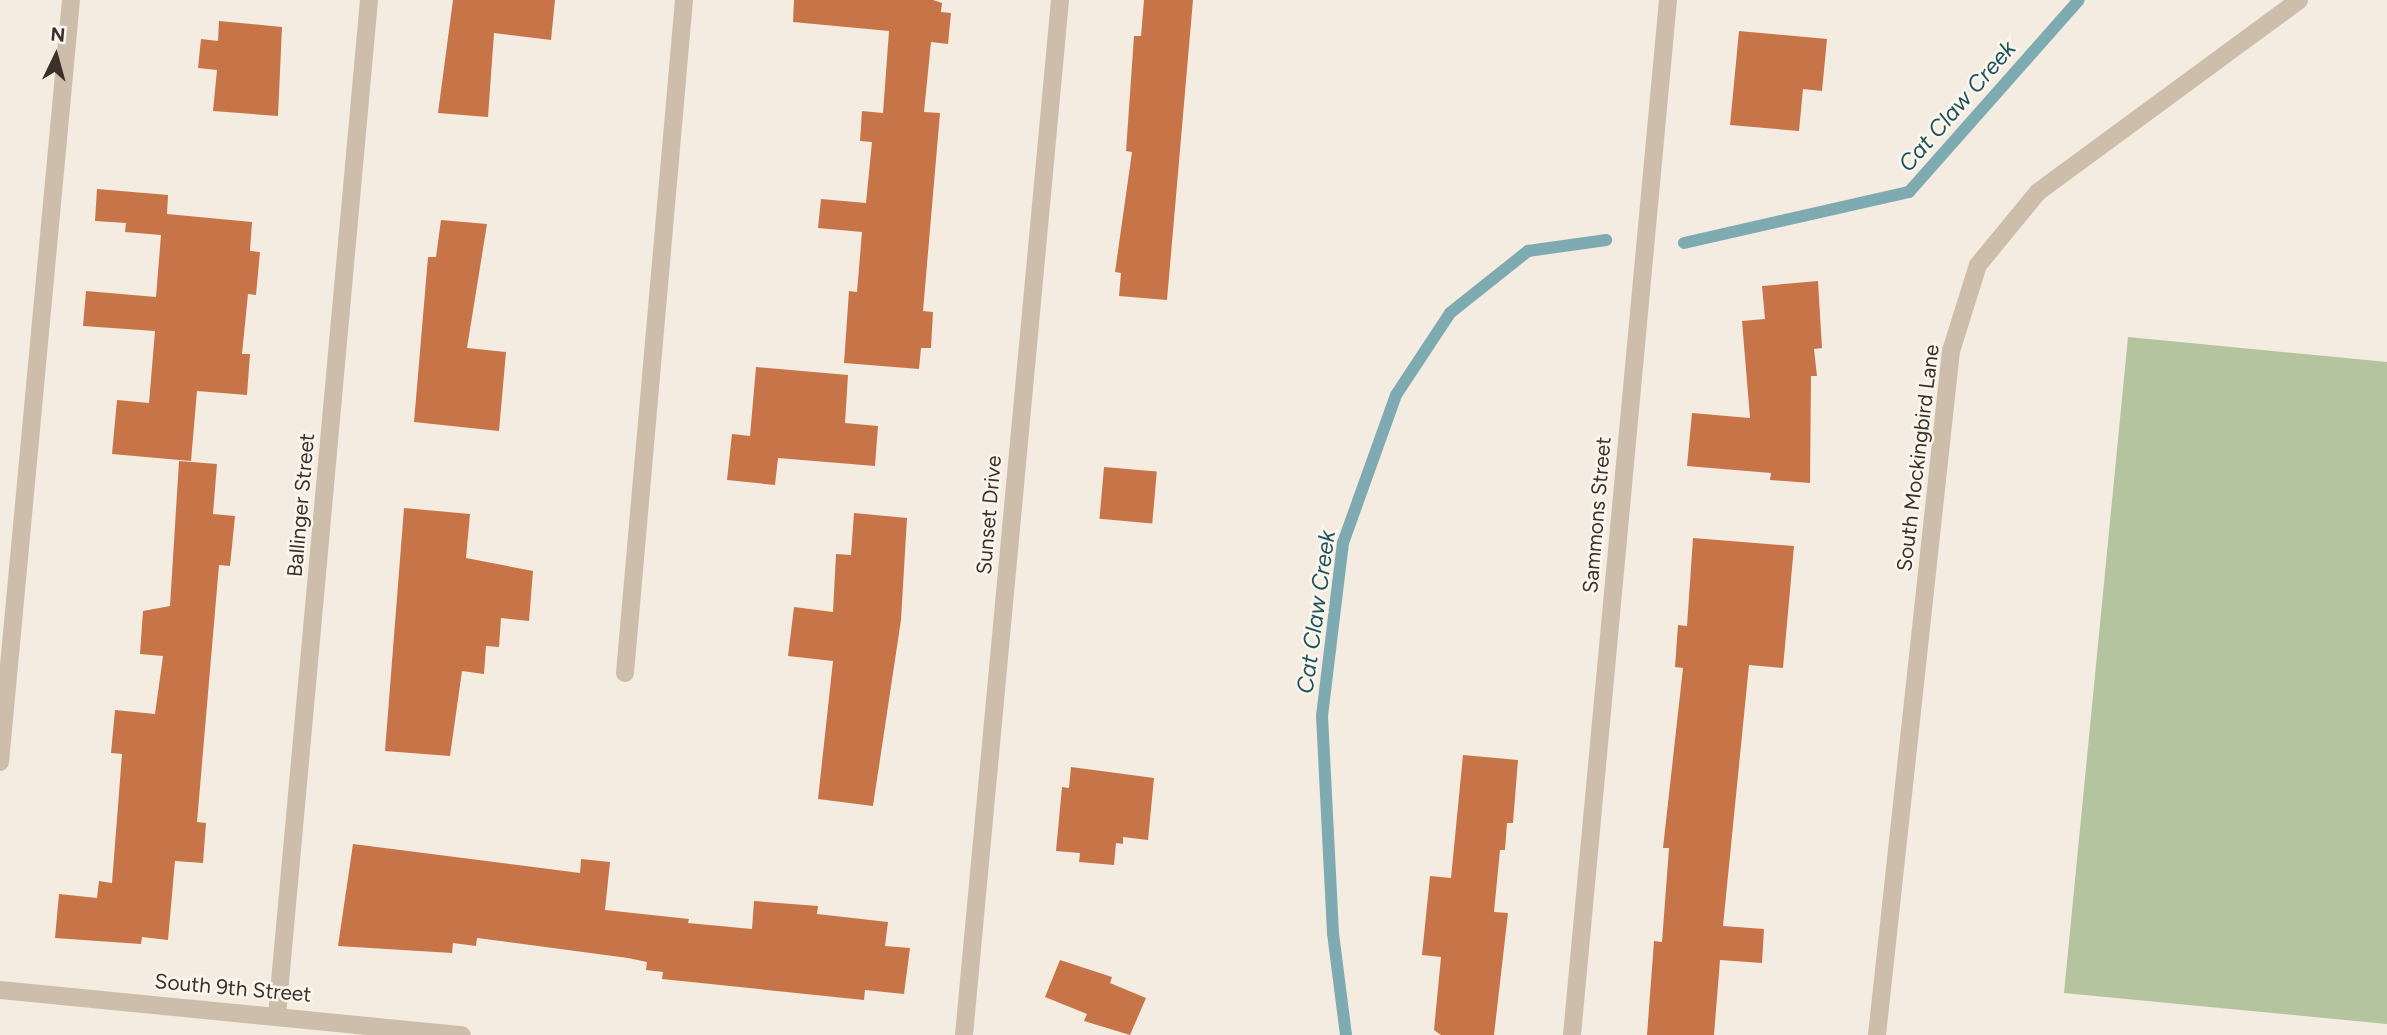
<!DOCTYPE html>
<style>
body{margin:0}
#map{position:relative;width:2387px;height:1035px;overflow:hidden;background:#f4ece0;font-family:Figtree,sans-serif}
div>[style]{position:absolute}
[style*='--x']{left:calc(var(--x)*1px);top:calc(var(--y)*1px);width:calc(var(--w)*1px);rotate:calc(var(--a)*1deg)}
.green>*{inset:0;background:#b4c49f}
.stream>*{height:12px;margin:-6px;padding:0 6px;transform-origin:6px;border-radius:6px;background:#7eabb2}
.building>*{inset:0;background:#c87449;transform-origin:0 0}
.lane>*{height:18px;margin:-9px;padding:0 9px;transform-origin:9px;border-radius:9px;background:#cdbdab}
.street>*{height:18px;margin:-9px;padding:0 9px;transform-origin:9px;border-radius:9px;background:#cdbdab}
span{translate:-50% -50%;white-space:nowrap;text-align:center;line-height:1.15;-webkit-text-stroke:5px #fbf6ed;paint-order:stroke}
.street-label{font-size:21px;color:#3a312a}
.water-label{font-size:23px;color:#1e535d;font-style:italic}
.north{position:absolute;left:21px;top:21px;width:70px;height:70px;-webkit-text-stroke:5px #fbf6ed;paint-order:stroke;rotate:5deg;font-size:19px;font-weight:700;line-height:28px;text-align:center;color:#3a312a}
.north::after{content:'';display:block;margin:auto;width:24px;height:32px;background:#3a312a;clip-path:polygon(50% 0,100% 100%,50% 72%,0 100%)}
</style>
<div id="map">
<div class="green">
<i style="clip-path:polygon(2128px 337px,2387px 362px,2387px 1024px,2064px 993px)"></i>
</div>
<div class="stream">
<i style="--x:1684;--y:243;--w:231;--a:-12.8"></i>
<i style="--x:1909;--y:192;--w:256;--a:-48.5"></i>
<i style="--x:1346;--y:1035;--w:103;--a:-97.3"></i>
<i style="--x:1333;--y:933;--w:217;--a:-92.9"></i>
<i style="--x:1322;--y:716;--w:174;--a:-83.1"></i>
<i style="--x:1343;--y:543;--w:157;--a:-70.3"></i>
<i style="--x:1396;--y:395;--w:98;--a:-56.6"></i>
<i style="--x:1450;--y:313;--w:100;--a:-38.5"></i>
<i style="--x:1528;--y:251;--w:79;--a:-8"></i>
</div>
<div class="building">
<i style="clip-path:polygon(453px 0,555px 0,551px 40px,494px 33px,488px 117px,438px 113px)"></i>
<i style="clip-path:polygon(794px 0,933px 0,942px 3px,941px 12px,951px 13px,948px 44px,931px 42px,924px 112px,940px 113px,923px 311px,933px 312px,931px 348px,921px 348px,919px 369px,844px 363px,849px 291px,857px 292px,862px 232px,818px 228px,821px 199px,866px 203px,872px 142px,860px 141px,862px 111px,883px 113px,889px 31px,793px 22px)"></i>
<i style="clip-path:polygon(1144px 0,1193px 0,1167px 300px,1119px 296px,1121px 273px,1115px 272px,1132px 152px,1126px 151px,1134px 36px,1141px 36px)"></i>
<i style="clip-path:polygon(219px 21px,282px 27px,278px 116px,213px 111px,217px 70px,198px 68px,201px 39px,218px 41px)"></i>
<i style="clip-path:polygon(1739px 31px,1827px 39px,1822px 91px,1803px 89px,1799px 131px,1730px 125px)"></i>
<i style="clip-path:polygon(97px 189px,168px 195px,167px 214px,252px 222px,250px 251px,260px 252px,256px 295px,248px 294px,242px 354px,250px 354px,247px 395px,197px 391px,191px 461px,112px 454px,117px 400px,149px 403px,155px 331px,83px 326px,86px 291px,156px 297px,161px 235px,125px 232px,126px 223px,95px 221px)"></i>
<i style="clip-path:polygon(441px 220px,487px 224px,467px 348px,506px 352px,499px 431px,414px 422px,428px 257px,436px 257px)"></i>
<i style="clip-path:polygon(1818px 281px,1822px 348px,1814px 349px,1817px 376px,1811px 376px,1810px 483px,1770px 480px,1771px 473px,1687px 466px,1692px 413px,1750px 418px,1742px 321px,1765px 319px,1762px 286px)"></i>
<i style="clip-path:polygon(756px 367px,848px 375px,845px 423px,878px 426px,875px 466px,778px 458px,775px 485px,727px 480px,732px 434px,750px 436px)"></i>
<i style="clip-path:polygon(179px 461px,217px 464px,213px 514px,235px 516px,230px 566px,219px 565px,197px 822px,206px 823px,203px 863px,175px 861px,168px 940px,142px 937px,141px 944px,55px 938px,59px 894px,97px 898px,99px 881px,112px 883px,122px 754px,111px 753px,115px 710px,155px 714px,163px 656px,140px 654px,143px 611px,170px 606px)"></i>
<i style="left:1104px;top:467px;width:53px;height:52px;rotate:5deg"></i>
<i style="clip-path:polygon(404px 508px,470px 514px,466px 558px,533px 571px,529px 621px,501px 618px,499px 647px,486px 646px,484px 674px,462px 671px,450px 756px,385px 751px)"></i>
<i style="clip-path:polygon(854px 513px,907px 518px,901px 620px,873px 806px,818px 799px,833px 661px,788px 656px,794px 607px,833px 612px,836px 554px,851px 555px)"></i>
<i style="clip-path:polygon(1693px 538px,1794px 546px,1783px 668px,1749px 665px,1723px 926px,1764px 929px,1762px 963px,1720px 960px,1714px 1035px,1647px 1035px,1654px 941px,1662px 942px,1669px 848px,1663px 848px,1683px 668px,1675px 667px,1678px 625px,1687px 626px)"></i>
<i style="clip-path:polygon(1463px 755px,1518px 760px,1513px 823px,1507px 823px,1505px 850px,1500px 850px,1494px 912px,1508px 913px,1494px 1035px,1441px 1035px,1434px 1030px,1441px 957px,1422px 955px,1430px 876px,1451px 878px)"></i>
<i style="clip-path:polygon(1071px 767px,1154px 778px,1148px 840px,1123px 837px,1123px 844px,1116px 843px,1114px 865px,1079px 862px,1080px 853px,1056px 851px,1062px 787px,1069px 788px)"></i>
<i style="clip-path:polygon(353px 844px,580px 873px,581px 859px,610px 862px,605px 910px,689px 919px,688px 923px,752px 929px,754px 901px,818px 906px,817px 914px,888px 922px,885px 946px,910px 948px,904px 994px,865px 990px,864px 1000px,662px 979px,663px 972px,646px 970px,647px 962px,628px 958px,477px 938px,476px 946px,453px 943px,452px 953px,338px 946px)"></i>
<i style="clip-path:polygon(1060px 960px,1112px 977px,1110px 983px,1146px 998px,1130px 1035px,1084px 1021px,1087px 1014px,1045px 997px)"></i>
</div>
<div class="lane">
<i style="--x:625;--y:673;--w:676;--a:-84.99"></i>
<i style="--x:0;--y:762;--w:765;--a:-84.68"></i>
</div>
<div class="street">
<i style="--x:0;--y:990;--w:464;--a:5.6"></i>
<i style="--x:277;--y:1015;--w:1019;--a:-84.82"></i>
<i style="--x:964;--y:1035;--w:1039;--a:-84.7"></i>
<i style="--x:1572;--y:1035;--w:1039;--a:-84.7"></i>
<i style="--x:1877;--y:1035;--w:688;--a:-83.83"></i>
<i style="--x:1951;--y:351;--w:90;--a:-72.6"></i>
<i style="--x:1978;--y:265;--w:94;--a:-50.6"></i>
<i style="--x:2038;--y:192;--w:324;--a:-36.3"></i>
</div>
<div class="street-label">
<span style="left:1918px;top:458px;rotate:-83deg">South Mockingbird Lane</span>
<span style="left:301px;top:505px;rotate:-85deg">Ballinger Street</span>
<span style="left:989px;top:515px;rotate:-85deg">Sunset Drive</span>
<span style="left:1597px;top:515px;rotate:-85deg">Sammons Street</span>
<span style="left:233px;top:988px;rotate:5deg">South 9th Street</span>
</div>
<div class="water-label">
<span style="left:1957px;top:106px;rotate:-49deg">Cat Claw Creek</span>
<span style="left:1316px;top:612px;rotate:-82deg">Cat Claw Creek</span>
</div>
<div class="north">N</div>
</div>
